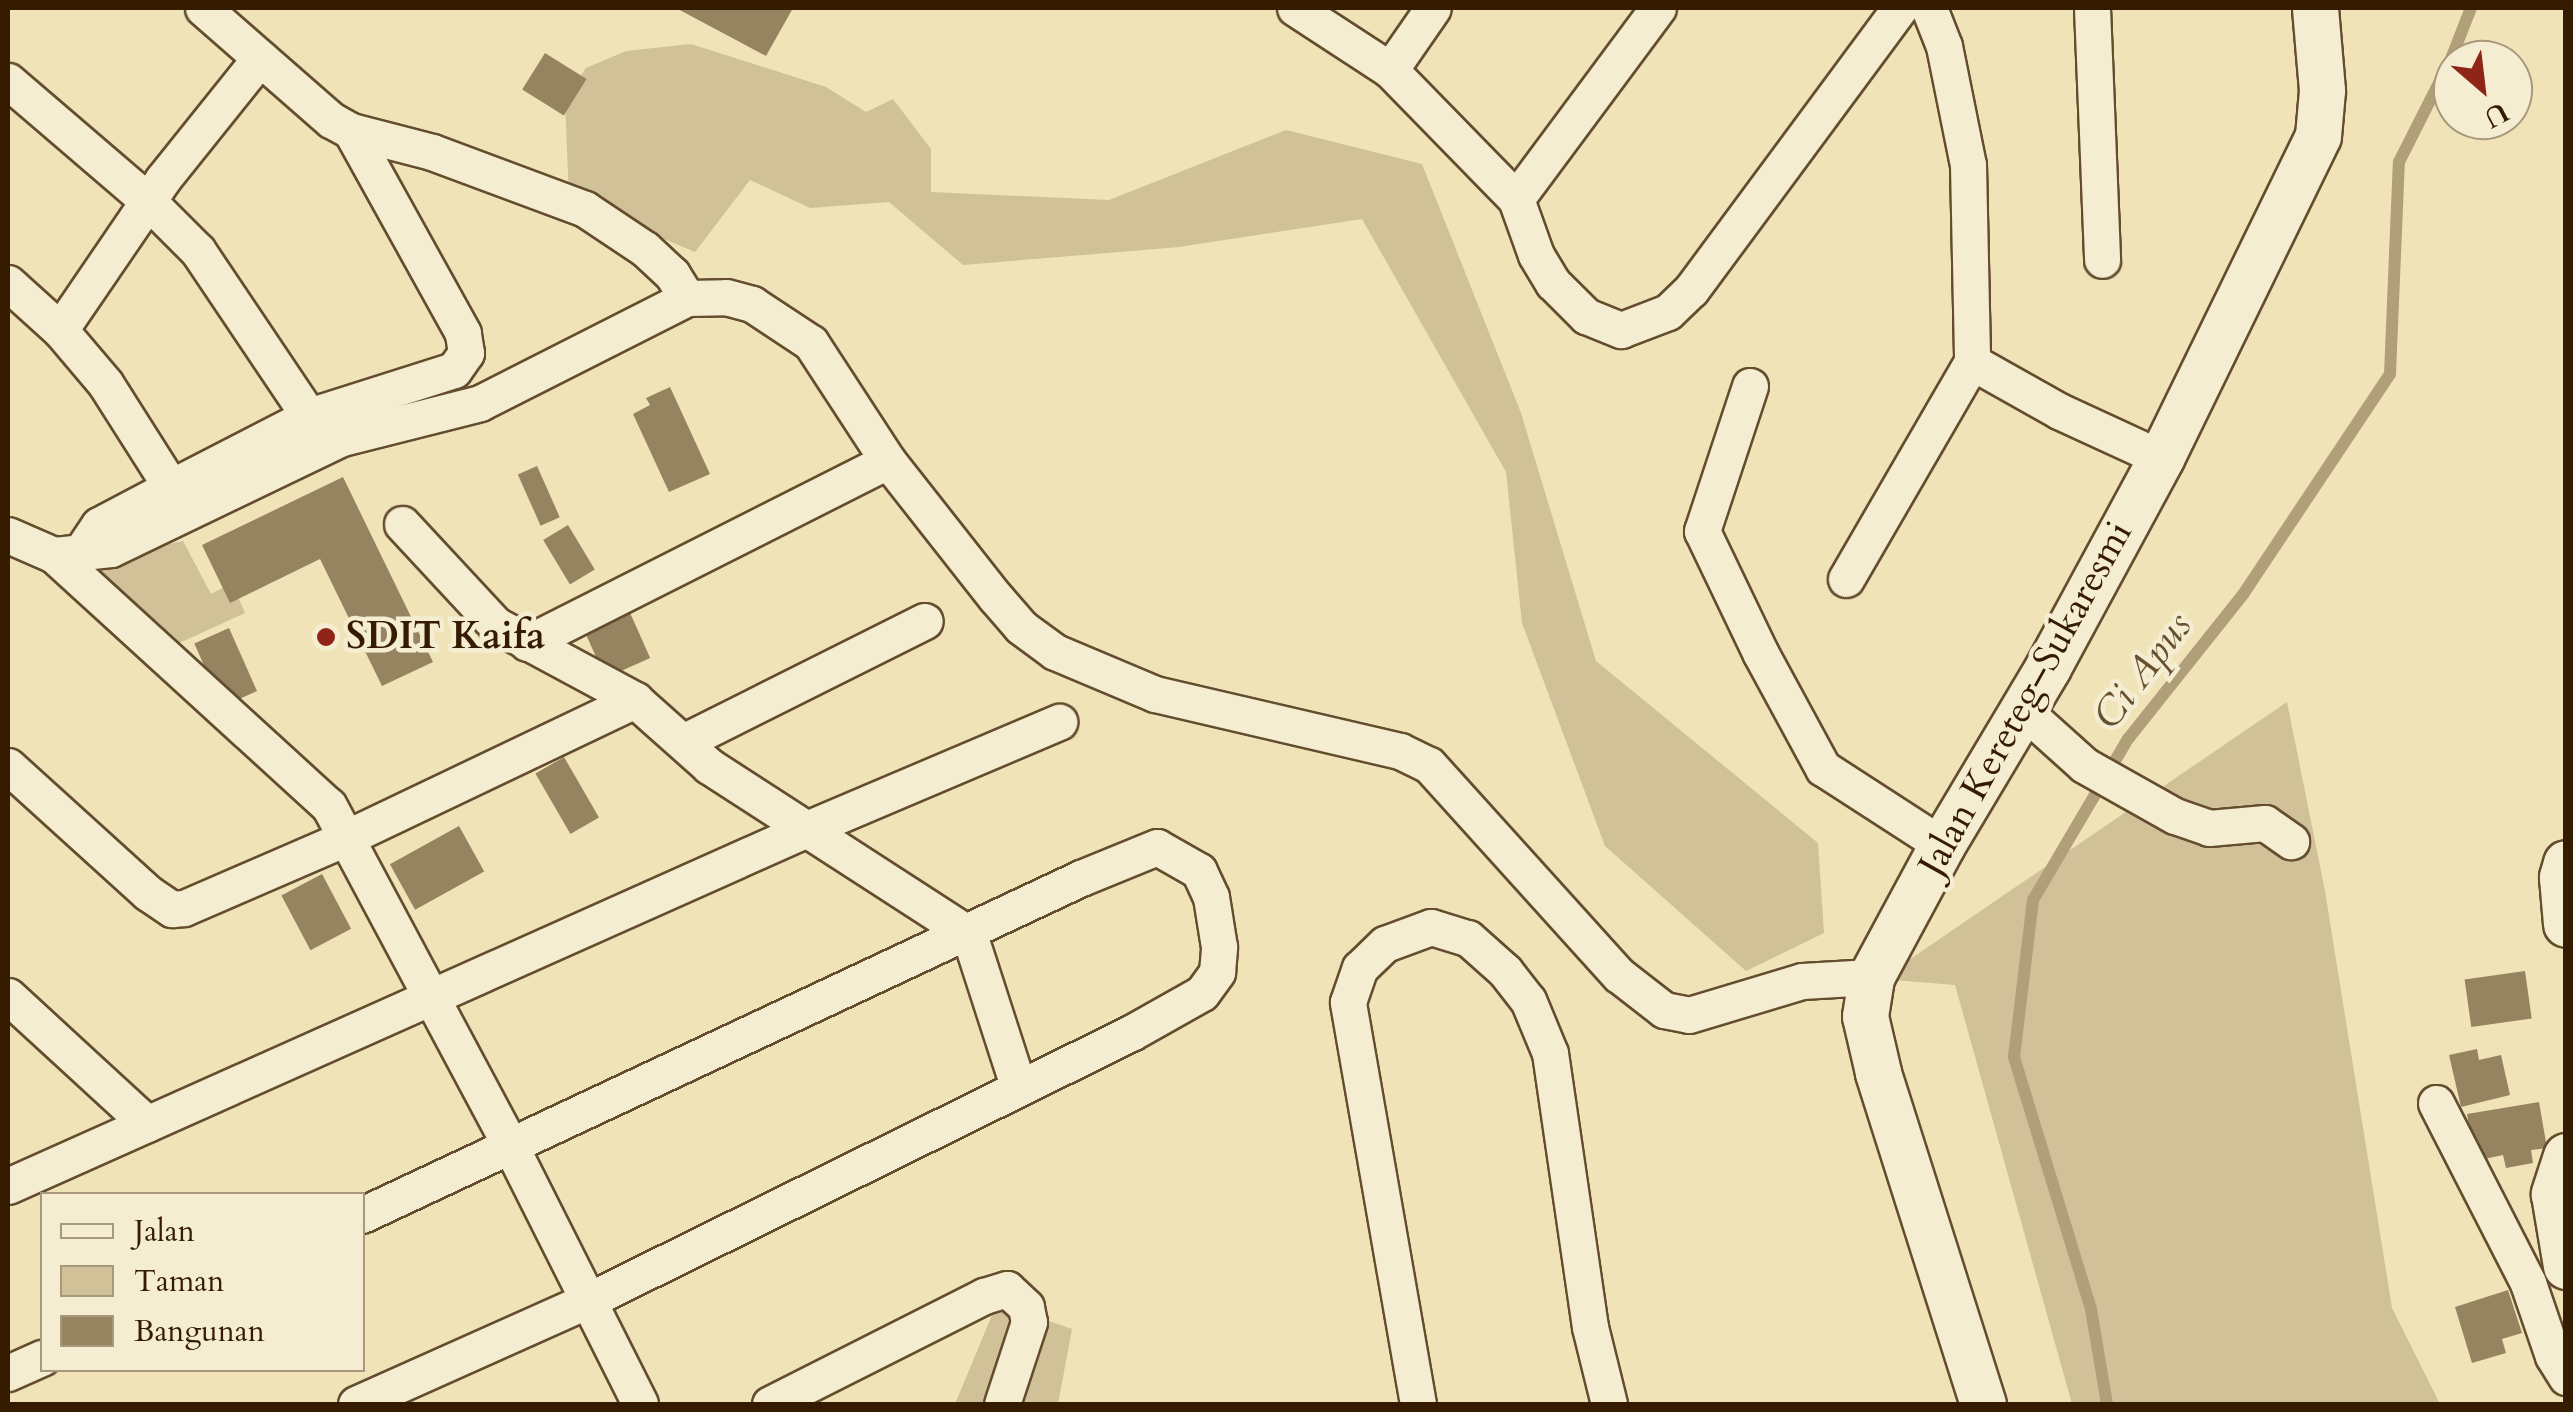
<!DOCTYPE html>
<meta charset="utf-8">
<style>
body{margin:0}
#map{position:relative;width:2573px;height:1412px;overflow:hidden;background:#f0e3b8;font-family:Cardo,serif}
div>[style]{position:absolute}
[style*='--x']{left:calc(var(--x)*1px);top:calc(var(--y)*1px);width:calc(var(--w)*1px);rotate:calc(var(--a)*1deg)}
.green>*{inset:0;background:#d0c199}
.stream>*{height:12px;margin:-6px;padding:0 6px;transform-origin:6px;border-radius:6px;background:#b09f79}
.building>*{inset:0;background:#968360;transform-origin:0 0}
.roads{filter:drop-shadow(2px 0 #644d2e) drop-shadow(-2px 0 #644d2e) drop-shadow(0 2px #644d2e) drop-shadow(0 -2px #644d2e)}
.minor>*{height:35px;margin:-17.5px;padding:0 17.5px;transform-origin:17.5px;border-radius:17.5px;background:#f5edd1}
.tertiary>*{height:45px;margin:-22.5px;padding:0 22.5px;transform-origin:22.5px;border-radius:22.5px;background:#f5edd1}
.dots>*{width:28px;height:28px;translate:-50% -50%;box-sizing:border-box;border:5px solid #f5edd1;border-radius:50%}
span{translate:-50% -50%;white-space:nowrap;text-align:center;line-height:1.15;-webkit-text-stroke:9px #f5edd1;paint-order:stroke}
.poi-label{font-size:38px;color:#351b00;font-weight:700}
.left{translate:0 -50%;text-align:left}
.street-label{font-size:38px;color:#351b00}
.water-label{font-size:40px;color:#665030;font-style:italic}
.frame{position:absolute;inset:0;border:10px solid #351b00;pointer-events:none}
.legend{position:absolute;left:40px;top:1192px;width:325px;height:180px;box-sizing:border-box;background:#f5edd1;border:2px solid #a8997d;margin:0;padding:12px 18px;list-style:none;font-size:30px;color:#351b00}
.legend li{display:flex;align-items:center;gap:20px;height:50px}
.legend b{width:50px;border:2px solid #a8997d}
.north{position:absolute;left:2433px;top:40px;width:100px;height:100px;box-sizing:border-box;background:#f5edd1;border:2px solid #a8997d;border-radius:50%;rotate:152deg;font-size:28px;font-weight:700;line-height:40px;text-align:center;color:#351b00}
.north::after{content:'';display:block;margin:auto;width:35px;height:45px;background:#8f2418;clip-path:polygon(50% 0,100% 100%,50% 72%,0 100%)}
</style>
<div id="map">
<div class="green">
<i style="clip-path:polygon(691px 44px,826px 87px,866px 112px,893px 99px,931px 149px,931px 192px,1109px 200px,1286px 130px,1422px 164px,1521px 413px,1596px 661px,1818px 843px,1824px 933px,1746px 971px,1605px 846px,1522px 623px,1506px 472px,1362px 219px,1179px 247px,963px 265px,889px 202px,810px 208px,750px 180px,695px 252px,569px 199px,565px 100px,586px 68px,626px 51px)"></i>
<i style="clip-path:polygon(183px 541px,211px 594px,232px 583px,245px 613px,164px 650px,70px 565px)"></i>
<i style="clip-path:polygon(2287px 702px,2325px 891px,2392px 1308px,2440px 1404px,2072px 1404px,1955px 985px,1881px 979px)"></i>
<i style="clip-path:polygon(997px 1303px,1072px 1329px,1058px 1404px,955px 1404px)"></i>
</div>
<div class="stream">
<i style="--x:2107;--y:1404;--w:96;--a:-99.6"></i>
<i style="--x:2091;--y:1309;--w:264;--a:-107"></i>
<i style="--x:2014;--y:1057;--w:158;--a:-83.1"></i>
<i style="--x:2033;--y:900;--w:187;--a:-59.5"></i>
<i style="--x:2128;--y:739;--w:186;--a:-51.5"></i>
<i style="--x:2244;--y:593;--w:263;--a:-56.3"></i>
<i style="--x:2390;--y:374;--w:212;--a:-87.6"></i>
<i style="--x:2399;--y:162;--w:115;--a:-63.2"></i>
<i style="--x:2451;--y:59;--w:55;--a:-68.6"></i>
</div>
<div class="building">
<i style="clip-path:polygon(676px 8px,793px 8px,766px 56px)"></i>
<i style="left:545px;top:53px;width:49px;height:43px;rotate:32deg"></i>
<i style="clip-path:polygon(670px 387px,710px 474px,669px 492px,633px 414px,650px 405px,646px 398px)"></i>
<i style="left:537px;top:466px;width:56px;height:21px;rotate:66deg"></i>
<i style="clip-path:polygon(343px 477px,433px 662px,382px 686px,320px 559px,230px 603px,202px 545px)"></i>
<i style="left:568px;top:525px;width:52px;height:29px;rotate:59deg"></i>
<i style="left:627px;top:606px;width:57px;height:49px;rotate:66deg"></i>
<i style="left:229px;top:628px;width:69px;height:38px;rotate:66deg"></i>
<i style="left:564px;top:757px;width:70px;height:33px;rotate:60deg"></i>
<i style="left:459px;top:826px;width:52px;height:79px;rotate:61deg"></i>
<i style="left:322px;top:874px;width:62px;height:46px;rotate:62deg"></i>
<i style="left:2525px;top:971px;width:48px;height:61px;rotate:82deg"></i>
<i style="clip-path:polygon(2477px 1049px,2479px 1060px,2501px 1055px,2510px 1095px,2461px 1107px,2449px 1055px)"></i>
<i style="clip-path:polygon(2539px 1102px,2547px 1148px,2531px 1150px,2533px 1163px,2506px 1168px,2503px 1155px,2475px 1161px,2467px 1114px)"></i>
<i style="clip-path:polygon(2508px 1290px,2522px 1333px,2502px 1339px,2506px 1353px,2472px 1363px,2455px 1307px)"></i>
</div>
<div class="roads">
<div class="minor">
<i style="--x:1295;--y:8;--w:113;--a:33.1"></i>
<i style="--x:1390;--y:70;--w:180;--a:45.7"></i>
<i style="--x:1516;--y:199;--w:59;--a:70.3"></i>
<i style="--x:1536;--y:255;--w:33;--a:59"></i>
<i style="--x:1553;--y:283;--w:47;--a:45"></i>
<i style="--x:1586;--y:316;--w:38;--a:22"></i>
<i style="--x:1621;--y:330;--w:50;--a:-21"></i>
<i style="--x:1668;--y:312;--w:32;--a:-44"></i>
<i style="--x:1691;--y:290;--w:351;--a:-53.5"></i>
<i style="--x:1929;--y:8;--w:41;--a:68.5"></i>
<i style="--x:1944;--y:46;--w:121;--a:78.6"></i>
<i style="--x:1968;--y:165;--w:197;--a:88.8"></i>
<i style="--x:1972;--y:362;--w:100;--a:29.4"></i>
<i style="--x:2059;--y:411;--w:112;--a:24.7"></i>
<i style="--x:2092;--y:8;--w:252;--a:87.7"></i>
<i style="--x:1390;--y:70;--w:75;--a:-55.3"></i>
<i style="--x:8;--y:81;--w:186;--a:40.6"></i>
<i style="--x:149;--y:202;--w:69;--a:45"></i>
<i style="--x:198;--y:251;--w:199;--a:56.1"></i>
<i style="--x:351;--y:131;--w:84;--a:14.5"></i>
<i style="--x:432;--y:152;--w:163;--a:20.4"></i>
<i style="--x:585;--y:209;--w:72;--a:33.7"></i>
<i style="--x:645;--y:249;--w:37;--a:43"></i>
<i style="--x:672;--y:274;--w:28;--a:58"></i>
<i style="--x:1516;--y:199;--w:238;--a:-53.4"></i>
<i style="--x:8;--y:283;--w:70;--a:42.1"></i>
<i style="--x:60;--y:330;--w:70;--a:49.7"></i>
<i style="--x:105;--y:383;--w:123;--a:57.6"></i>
<i style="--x:60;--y:330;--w:183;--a:-55.7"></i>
<i style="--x:163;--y:179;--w:155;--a:-51.3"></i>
<i style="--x:1750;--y:386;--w:153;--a:108.3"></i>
<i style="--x:1702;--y:531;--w:136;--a:64.4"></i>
<i style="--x:1761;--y:654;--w:130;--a:61.5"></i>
<i style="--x:1823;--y:768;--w:142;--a:32.9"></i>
<i style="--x:402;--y:524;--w:138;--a:47.1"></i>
<i style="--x:496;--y:625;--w:158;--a:28.3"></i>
<i style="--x:635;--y:700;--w:99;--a:41.7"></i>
<i style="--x:709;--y:766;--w:310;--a:32.9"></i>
<i style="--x:969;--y:934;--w:160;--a:72.1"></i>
<i style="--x:8;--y:535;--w:50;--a:23.5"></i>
<i style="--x:54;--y:555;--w:57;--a:-6"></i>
<i style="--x:111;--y:549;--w:256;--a:-25.7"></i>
<i style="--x:342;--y:438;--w:142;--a:-14.2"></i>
<i style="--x:480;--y:403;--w:232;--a:-26.9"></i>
<i style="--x:687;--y:298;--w:39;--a:-1"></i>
<i style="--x:726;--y:297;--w:27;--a:15"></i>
<i style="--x:752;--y:304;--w:71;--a:33.5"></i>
<i style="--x:811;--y:343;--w:141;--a:56.9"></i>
<i style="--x:888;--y:461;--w:174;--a:51.8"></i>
<i style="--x:996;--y:598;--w:38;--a:49"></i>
<i style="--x:1021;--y:627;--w:42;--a:36.3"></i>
<i style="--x:1055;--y:652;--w:108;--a:22.8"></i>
<i style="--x:1155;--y:694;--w:252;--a:13.1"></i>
<i style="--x:1400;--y:751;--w:32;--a:26"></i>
<i style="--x:1429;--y:765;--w:283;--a:47.9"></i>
<i style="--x:1619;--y:975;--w:57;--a:37.9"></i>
<i style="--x:1664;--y:1010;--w:25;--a:11"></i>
<i style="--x:1689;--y:1015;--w:118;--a:-16.7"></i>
<i style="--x:1802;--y:981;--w:69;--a:-3.3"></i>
<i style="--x:82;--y:550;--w:30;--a:-56"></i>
<i style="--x:99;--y:525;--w:81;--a:-27.8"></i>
<i style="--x:171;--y:487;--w:155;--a:-27.2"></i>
<i style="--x:309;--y:416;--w:152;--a:-17.6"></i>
<i style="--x:454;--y:370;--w:21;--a:-55"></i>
<i style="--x:466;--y:353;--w:20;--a:-99"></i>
<i style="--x:463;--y:333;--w:231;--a:-119"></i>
<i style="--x:351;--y:131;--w:23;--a:-151"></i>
<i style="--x:331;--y:120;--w:170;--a:-138.8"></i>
<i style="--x:54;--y:555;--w:372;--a:42.4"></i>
<i style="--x:329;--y:806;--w:389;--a:61.9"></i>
<i style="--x:512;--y:1149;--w:285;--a:63.3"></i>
<i style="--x:1846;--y:579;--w:251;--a:-59.9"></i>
<i style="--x:527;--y:643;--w:404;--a:-26.8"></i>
<i style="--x:2023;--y:710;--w:82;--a:42"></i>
<i style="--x:2084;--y:765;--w:104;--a:29.3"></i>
<i style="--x:2175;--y:816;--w:36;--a:19"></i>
<i style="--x:2209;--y:828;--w:56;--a:-5.1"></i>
<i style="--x:2265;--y:823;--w:32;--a:35"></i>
<i style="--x:685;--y:741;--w:268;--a:-26.6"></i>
<i style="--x:8;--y:766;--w:189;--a:42.2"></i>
<i style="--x:148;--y:893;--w:29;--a:34"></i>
<i style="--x:172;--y:909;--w:12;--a:-5"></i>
<i style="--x:184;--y:908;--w:179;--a:-23.4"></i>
<i style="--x:348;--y:837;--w:318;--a:-25.5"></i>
<i style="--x:8;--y:996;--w:189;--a:42.6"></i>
<i style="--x:2436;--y:1103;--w:202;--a:62.9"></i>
<i style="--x:2528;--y:1283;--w:77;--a:71.1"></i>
<i style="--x:2553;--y:1356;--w:25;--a:58"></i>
<i style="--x:8;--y:1186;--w:877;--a:-24.08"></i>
<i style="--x:809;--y:828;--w:272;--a:-23"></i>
<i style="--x:8;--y:1373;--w:37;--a:-24"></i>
<i style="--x:356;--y:1404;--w:255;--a:-24.1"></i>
<i style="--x:589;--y:1300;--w:604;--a:-26.23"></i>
<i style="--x:1131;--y:1033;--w:81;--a:-29.4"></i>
<i style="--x:1202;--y:993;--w:26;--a:-54"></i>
<i style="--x:1217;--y:972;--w:25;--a:-85"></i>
<i style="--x:1219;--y:947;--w:51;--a:-99.1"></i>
<i style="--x:1211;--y:897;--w:29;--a:-115"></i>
<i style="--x:1199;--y:871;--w:48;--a:-150.3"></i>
<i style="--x:1157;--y:847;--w:82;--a:157.8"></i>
<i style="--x:1081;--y:878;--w:794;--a:154.89"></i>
<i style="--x:770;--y:1404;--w:240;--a:-26.8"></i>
<i style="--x:984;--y:1296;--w:24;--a:-17"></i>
<i style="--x:1007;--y:1289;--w:26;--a:43"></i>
<i style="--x:1026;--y:1307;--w:15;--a:79"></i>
<i style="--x:1029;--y:1322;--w:86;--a:108.2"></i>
<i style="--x:1418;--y:1404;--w:408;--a:-99.9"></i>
<i style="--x:1348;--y:1002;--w:36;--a:-71"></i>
<i style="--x:1360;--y:968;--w:35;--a:-44"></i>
<i style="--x:1385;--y:944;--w:49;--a:-20.3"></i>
<i style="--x:1431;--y:927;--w:39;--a:17"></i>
<i style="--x:1468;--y:938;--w:50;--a:41.7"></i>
<i style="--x:1505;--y:971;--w:37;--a:52"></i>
<i style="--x:1528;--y:1000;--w:57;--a:67.5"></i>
<i style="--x:1550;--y:1053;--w:277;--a:81.7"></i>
<i style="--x:1590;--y:1327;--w:79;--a:76.1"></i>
</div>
<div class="tertiary">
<i style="--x:2566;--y:863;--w:15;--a:106"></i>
<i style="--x:2562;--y:877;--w:47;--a:85.1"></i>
<i style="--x:2566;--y:1156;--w:40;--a:108"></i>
<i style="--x:2554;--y:1194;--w:73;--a:80.5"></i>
<i style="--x:1983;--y:1404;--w:348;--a:-107.6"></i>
<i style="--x:1878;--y:1072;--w:57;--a:-103.1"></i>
<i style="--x:1865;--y:1016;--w:39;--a:-81"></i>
<i style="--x:1871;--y:977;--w:150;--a:-61.7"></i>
<i style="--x:1942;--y:845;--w:207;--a:-59.2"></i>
<i style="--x:2048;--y:667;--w:238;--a:-61.6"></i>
<i style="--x:2161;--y:458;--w:358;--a:-64"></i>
<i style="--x:2318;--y:136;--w:46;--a:-85"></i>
<i style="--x:2322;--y:90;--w:82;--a:-94.9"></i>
</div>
</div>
<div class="dots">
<i style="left:326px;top:637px;background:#8f2418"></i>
</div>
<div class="poi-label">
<span class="left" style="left:346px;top:637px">SDIT Kaifa</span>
</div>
<div class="street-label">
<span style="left:2026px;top:699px;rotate:-61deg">Jalan Kereteg–Sukaresmi</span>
</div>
<div class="water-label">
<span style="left:2143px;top:671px;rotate:-53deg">Ci Apus</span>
</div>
<div class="frame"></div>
<ul class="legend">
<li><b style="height:12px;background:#f5edd1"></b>Jalan</li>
<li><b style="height:28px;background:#d0c199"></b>Taman</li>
<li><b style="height:28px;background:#968360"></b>Bangunan</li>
</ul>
<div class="north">U</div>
</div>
